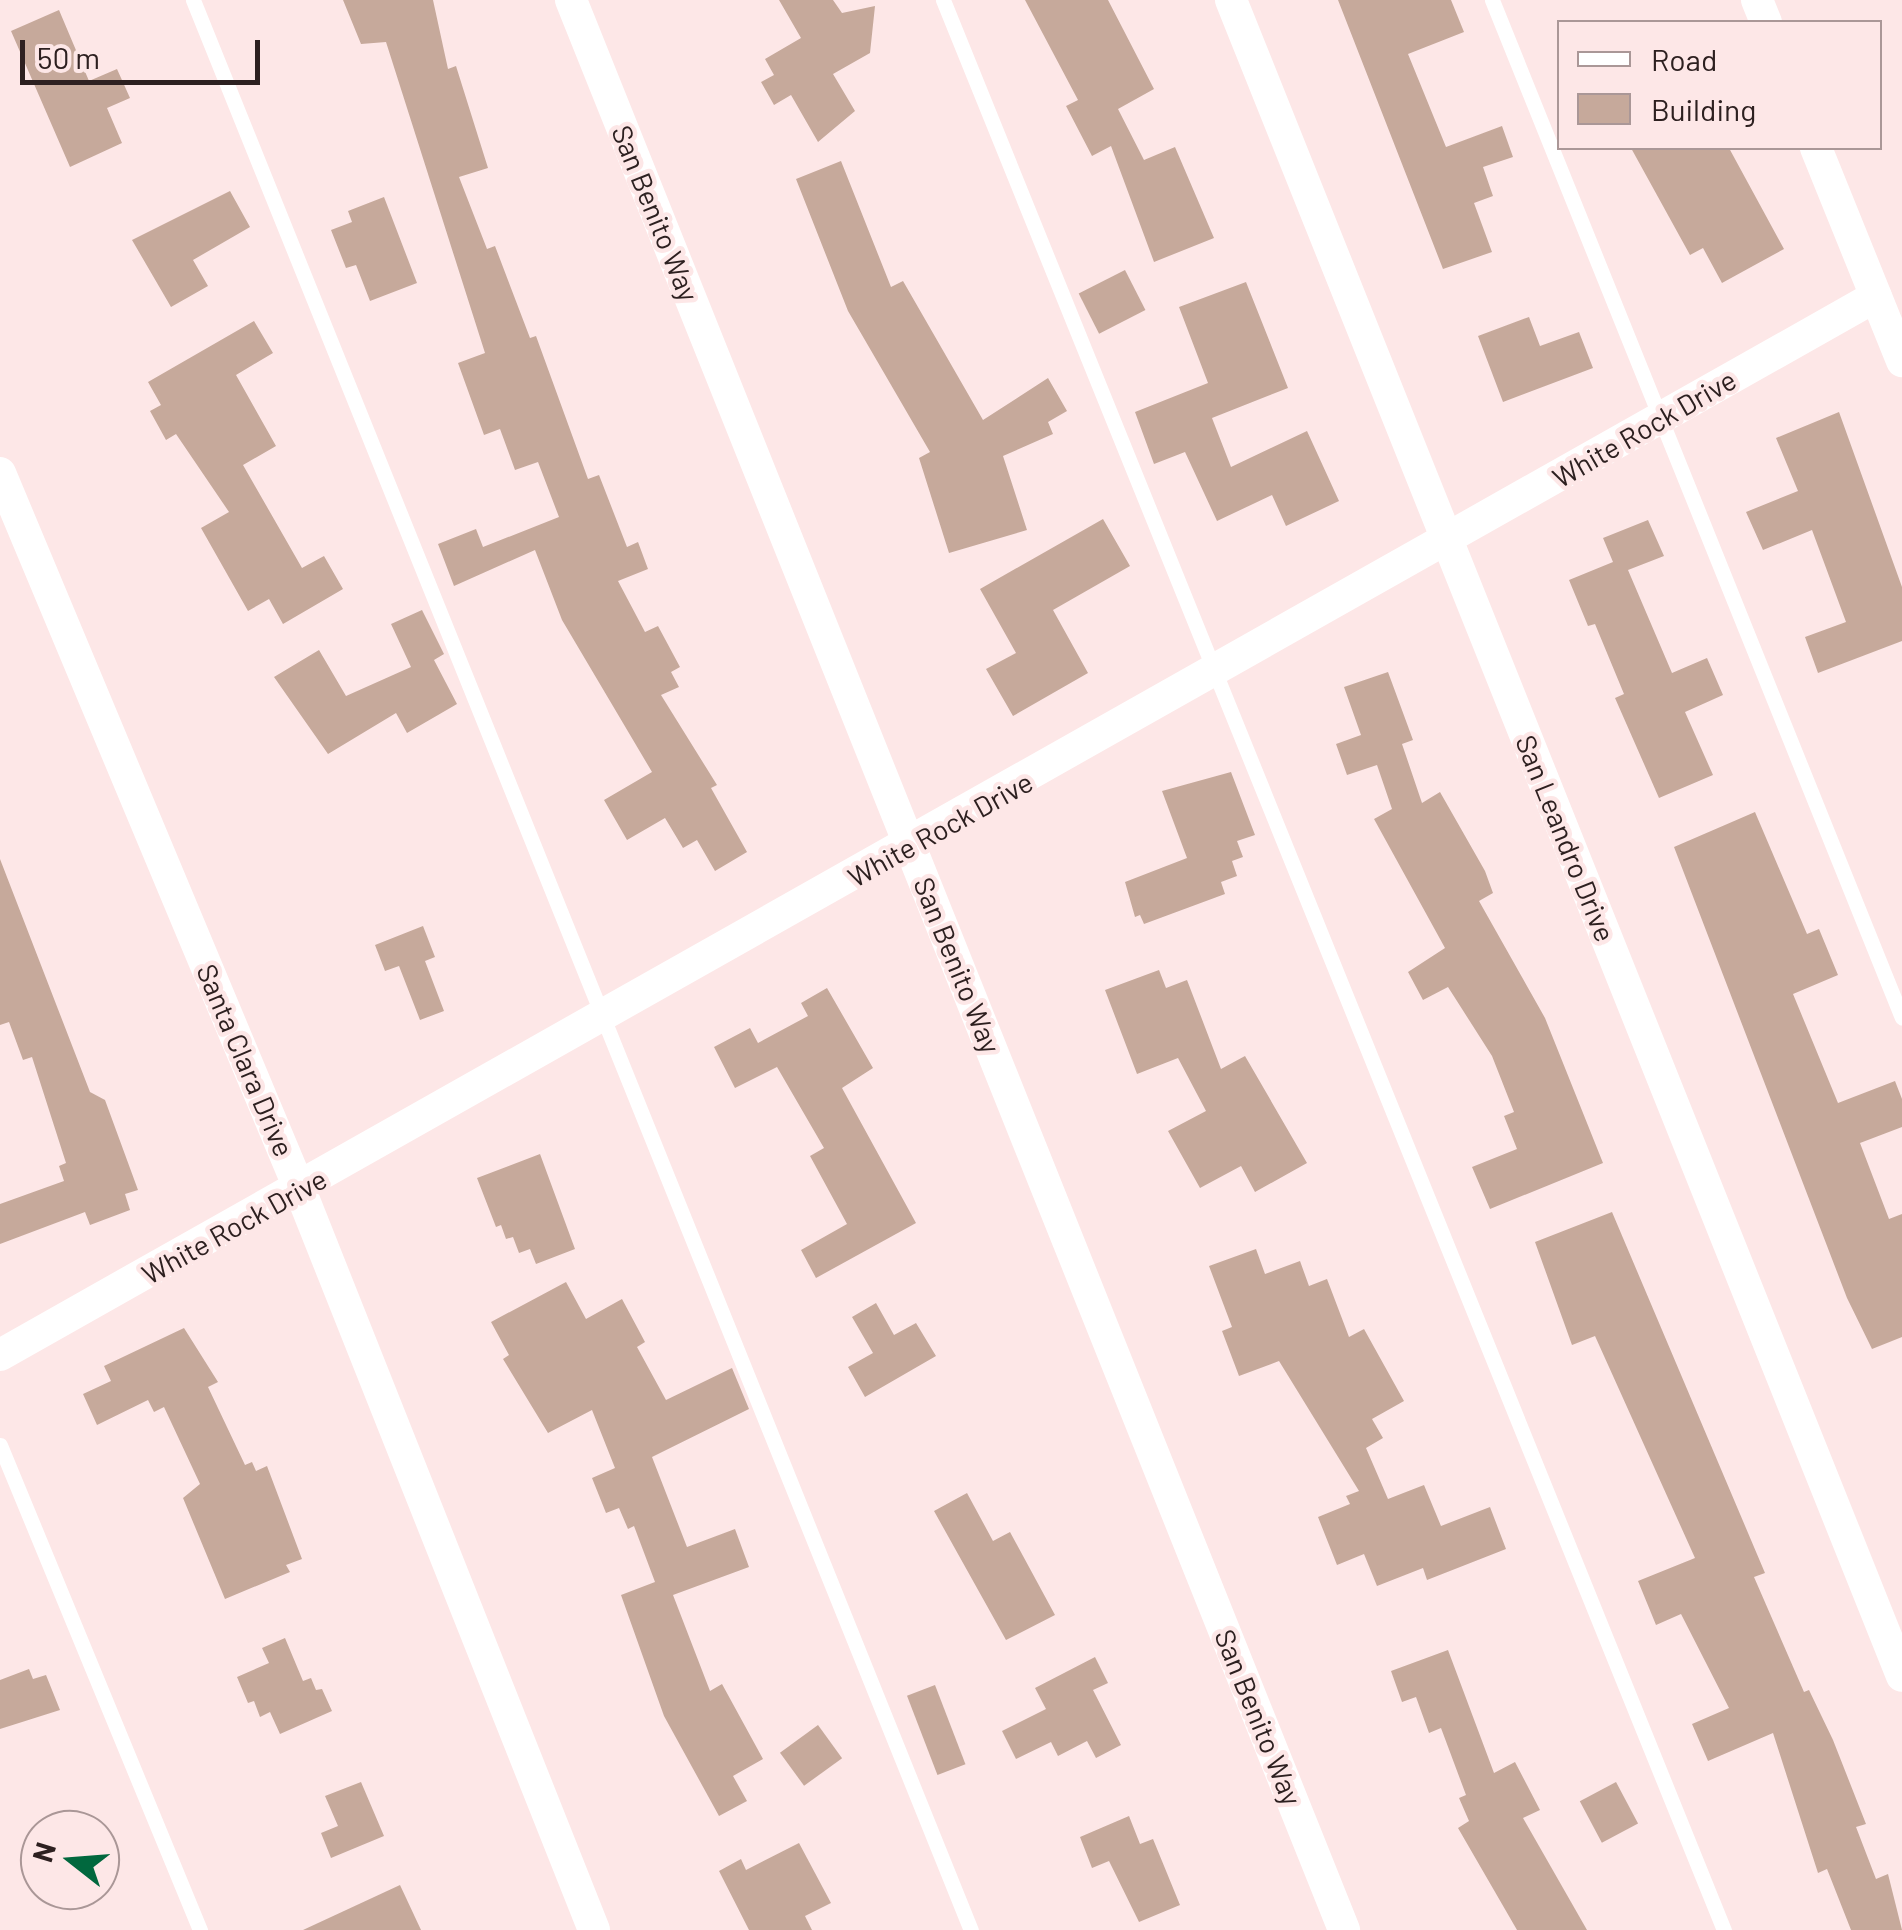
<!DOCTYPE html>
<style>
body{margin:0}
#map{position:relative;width:1902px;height:1930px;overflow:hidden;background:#fde7e7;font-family:Barlow,sans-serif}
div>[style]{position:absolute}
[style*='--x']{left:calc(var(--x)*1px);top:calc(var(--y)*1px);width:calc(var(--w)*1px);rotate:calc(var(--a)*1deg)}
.building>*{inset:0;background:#c6a99b;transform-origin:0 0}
.service>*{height:15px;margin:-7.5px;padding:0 7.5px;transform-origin:7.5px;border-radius:7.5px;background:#fff}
.minor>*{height:32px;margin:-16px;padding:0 16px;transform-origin:16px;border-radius:16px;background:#fff}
span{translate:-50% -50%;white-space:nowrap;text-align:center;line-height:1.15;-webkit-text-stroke:9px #fde7e7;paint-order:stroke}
.street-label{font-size:28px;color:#2d2020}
.legend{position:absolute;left:1557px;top:20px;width:325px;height:130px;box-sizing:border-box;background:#fde7e7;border:2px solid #aa9797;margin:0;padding:12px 18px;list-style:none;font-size:30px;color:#2d2020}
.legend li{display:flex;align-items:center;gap:20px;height:50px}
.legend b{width:50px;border:2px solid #aa9797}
.north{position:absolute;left:20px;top:1810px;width:100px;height:100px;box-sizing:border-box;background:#fde7e7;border:2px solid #aa9797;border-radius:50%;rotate:287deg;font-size:28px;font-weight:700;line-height:40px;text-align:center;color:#2d2020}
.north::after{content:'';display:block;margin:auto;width:35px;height:45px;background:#01683e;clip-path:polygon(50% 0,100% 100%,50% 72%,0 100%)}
.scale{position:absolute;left:20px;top:40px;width:240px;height:45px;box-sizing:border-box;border:5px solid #2d2020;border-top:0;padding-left:12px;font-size:30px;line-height:35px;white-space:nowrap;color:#2d2020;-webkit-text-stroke:8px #fde7e7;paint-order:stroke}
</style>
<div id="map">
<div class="building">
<i style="clip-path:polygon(343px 0,433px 0,448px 69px,456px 66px,488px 168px,459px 177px,487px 249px,495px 246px,530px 338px,536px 336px,588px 479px,599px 475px,627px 547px,638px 542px,648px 569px,618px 581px,645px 632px,658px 626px,680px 667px,671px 672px,679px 687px,661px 695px,717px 785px,711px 788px,747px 852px,715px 871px,697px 840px,683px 848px,665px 818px,627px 840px,604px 800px,652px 772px,562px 620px,535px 550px,454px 586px,438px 544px,476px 529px,483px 547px,559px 517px,538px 462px,515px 470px,500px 429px,484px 435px,458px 363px,485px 353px,386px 42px,361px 44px)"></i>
<i style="clip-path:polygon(779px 0,833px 0,842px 13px,875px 6px,870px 53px,833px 74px,855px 111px,818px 142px,791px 95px,774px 105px,761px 82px,774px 75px,765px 59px,801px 38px)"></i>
<i style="clip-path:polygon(1025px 0,1108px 0,1154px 89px,1118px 109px,1144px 160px,1175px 147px,1214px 238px,1154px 262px,1111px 146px,1092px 156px,1066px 106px,1078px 100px)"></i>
<i style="clip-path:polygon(1338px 0,1451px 0,1464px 32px,1408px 54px,1446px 147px,1502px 126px,1513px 157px,1483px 167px,1493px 196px,1474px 203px,1492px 252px,1443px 269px)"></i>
<i style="clip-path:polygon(59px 10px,89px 81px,117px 69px,130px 98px,107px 108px,122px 143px,70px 167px,11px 31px)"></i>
<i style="clip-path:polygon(1631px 148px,1729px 148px,1784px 249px,1722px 283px,1703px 248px,1690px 255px)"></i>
<i style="clip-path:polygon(841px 161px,891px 287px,903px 281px,983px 420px,1048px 378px,1067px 411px,1048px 422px,1053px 434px,1003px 456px,1027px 530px,949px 553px,919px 458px,930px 452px,848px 311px,796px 179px)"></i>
<i style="clip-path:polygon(230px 191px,250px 227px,193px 260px,208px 286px,171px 307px,132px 240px)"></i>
<i style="clip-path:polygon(384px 197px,417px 283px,370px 301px,356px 265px,346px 268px,331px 230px,352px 222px,348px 211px)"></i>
<i style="left:1125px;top:270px;width:45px;height:52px;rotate:63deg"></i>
<i style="clip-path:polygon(1246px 282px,1288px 388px,1212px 418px,1231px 467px,1307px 431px,1339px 501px,1286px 526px,1272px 495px,1217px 521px,1185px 452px,1154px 464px,1135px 412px,1208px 383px,1179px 307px)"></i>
<i style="clip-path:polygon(1529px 317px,1540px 346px,1579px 332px,1593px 368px,1503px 402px,1478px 336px)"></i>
<i style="clip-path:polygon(254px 321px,273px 353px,236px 375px,276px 446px,243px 465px,302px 568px,324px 556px,343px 589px,283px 624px,269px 599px,248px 611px,201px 528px,229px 512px,176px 434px,166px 440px,150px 411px,161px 405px,148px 382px)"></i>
<i style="clip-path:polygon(1839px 412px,1902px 587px,1902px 641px,1818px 673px,1805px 637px,1846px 622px,1812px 530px,1763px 550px,1746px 512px,1798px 491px,1776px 438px)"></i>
<i style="clip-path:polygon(1103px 519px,1130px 566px,1053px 610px,1088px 673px,1013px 716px,986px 669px,1016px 653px,980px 589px)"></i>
<i style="clip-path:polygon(1648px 520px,1664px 556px,1628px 570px,1672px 673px,1707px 658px,1723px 695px,1685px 712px,1713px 775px,1659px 798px,1615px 698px,1624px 694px,1595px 624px,1588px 626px,1569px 580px,1613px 562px,1603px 538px)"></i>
<i style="clip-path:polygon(422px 610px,444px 654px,434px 660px,457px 704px,407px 733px,396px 713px,328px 754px,274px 677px,319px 650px,346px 696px,411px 667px,391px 624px)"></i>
<i style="clip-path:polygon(1388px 672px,1413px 740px,1402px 744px,1422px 803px,1440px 792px,1485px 871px,1493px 893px,1479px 901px,1545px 1018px,1603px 1163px,1490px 1209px,1472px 1167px,1517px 1149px,1504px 1116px,1514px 1112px,1492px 1056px,1448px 987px,1423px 1000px,1408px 972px,1445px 948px,1374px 819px,1392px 809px,1377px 765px,1347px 775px,1336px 744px,1361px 735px,1344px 687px)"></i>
<i style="clip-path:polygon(1231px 772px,1255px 835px,1237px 841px,1243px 857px,1232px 861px,1237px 876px,1221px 882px,1225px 894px,1144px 924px,1140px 915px,1135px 917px,1125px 882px,1187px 858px,1162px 791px)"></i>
<i style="clip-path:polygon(1755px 812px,1807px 934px,1819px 929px,1838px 975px,1793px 994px,1838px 1103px,1895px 1081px,1902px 1099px,1902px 1127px,1860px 1143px,1889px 1219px,1902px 1214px,1902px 1337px,1872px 1349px,1847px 1298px,1674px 847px)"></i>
<i style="clip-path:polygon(0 859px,90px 1092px,105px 1100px,138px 1190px,125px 1194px,130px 1210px,90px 1225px,85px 1212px,0 1244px,0 1204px,64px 1181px,59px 1166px,66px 1163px,32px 1057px,23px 1060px,9px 1022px,0 1025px)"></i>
<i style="clip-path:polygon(423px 926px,435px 957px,425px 961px,444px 1011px,420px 1020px,399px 966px,385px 971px,375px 945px)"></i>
<i style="clip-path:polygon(1159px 970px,1166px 988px,1187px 980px,1221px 1069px,1245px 1056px,1307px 1163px,1255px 1192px,1241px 1166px,1200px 1188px,1168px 1131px,1206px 1111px,1178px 1058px,1137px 1074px,1105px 990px)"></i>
<i style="clip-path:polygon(827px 988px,873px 1068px,842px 1088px,916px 1223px,816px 1278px,801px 1250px,847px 1224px,810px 1156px,824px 1148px,777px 1067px,735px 1088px,714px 1047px,750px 1028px,758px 1043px,808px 1016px,801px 1003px)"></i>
<i style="clip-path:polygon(540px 1154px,575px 1249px,536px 1264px,530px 1249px,519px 1253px,513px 1237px,506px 1239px,501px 1225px,496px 1227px,477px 1178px)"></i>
<i style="clip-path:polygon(1612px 1212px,1765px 1573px,1754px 1577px,1804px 1692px,1809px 1690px,1833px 1740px,1866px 1824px,1856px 1827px,1876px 1879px,1888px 1874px,1902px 1930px,1851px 1930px,1827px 1869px,1818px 1873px,1773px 1733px,1708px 1761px,1692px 1724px,1729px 1708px,1681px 1614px,1656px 1625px,1638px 1581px,1695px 1558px,1595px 1336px,1572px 1345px,1535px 1242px)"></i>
<i style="clip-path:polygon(1256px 1249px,1265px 1274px,1300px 1261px,1309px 1286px,1327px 1279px,1349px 1337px,1364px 1329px,1404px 1401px,1372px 1419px,1383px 1438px,1366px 1448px,1388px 1499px,1424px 1485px,1441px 1526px,1490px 1507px,1506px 1549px,1427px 1580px,1423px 1568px,1377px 1586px,1364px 1554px,1337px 1565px,1318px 1517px,1350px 1504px,1346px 1496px,1359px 1491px,1279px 1361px,1239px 1376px,1222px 1331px,1232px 1327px,1209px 1266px)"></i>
<i style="clip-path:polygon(566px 1282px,586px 1319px,622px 1299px,645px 1342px,637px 1347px,666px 1400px,732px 1368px,749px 1409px,652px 1457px,687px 1547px,735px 1529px,749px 1567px,673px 1595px,710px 1691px,722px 1684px,763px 1759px,733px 1776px,747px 1801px,719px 1816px,664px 1716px,621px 1595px,655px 1582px,634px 1526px,628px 1529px,619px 1508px,606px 1513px,592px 1478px,615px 1468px,592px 1410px,548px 1433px,503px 1359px,509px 1355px,491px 1322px)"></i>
<i style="clip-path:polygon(876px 1303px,894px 1335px,916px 1323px,936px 1356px,865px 1397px,848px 1367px,873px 1353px,852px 1317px)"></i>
<i style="clip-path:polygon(184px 1328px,218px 1382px,208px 1387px,245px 1465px,252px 1462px,256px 1471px,267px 1466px,302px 1559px,286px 1565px,290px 1572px,225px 1599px,183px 1498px,200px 1484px,164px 1407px,154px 1412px,148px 1400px,97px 1425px,83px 1394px,111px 1381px,104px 1366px)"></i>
<i style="clip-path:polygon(967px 1493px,993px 1541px,1010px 1532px,1055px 1615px,1006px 1640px,934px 1511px)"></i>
<i style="clip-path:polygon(285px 1638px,303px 1681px,311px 1678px,316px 1690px,322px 1689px,332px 1711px,280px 1734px,270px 1712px,260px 1717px,254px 1701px,248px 1703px,237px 1677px,269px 1663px,262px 1648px)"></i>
<i style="clip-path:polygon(1448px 1650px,1494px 1773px,1515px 1762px,1540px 1810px,1523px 1818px,1587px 1930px,1517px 1930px,1458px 1828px,1469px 1821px,1459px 1798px,1466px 1795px,1441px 1728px,1429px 1733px,1416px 1697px,1402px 1702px,1391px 1671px)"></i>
<i style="clip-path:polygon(1095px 1657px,1108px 1683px,1093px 1690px,1121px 1745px,1096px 1758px,1087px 1741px,1058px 1756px,1051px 1742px,1016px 1759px,1002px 1731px,1046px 1709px,1035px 1688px)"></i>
<i style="clip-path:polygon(29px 1669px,33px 1679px,46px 1675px,60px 1710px,0 1729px,0 1680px)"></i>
<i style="left:935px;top:1685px;width:85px;height:30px;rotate:69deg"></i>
<i style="left:818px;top:1725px;width:41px;height:47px;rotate:54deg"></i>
<i style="clip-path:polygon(361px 1782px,384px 1836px,331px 1858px,321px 1833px,338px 1826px,325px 1796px)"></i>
<i style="left:1616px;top:1782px;width:47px;height:41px;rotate:62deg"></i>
<i style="clip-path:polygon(1129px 1816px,1140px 1844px,1153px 1839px,1180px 1905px,1139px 1922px,1109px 1861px,1092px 1868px,1080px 1837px)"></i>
<i style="clip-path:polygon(799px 1843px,831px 1903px,805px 1916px,812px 1930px,749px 1930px,719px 1871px,741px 1859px,746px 1870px)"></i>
<i style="clip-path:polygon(400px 1885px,421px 1930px,303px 1930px)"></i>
</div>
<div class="service">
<i style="--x:193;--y:0;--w:2081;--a:68.05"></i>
<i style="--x:943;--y:0;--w:2082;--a:67.97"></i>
<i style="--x:1492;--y:0;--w:1097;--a:68.06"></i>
<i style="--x:0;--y:1445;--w:525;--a:67.59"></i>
</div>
<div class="minor">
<i style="--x:571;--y:0;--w:2079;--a:68.17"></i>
<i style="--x:1231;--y:0;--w:1805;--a:68.18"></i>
<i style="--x:1757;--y:0;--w:24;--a:68"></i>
<i style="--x:1816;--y:148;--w:230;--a:68"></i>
<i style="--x:0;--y:473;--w:777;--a:67.3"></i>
<i style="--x:300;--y:1190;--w:796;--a:68.33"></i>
<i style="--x:0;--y:1355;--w:2154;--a:-29.44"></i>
</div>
<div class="street-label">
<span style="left:656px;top:213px;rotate:68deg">San Benito Way</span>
<span style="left:1644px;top:428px;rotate:-30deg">White Rock Drive</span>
<span style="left:940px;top:829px;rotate:-29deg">White Rock Drive</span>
<span style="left:1566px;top:838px;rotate:68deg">San Leandro Drive</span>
<span style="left:958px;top:965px;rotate:68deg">San Benito Way</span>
<span style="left:246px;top:1060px;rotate:67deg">Santa Clara Drive</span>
<span style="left:234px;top:1226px;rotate:-29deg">White Rock Drive</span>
<span style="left:1259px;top:1717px;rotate:68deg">San Benito Way</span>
</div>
<ul class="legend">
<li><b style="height:12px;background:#fff"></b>Road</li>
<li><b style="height:28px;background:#c6a99b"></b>Building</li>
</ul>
<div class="north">N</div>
<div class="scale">50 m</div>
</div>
